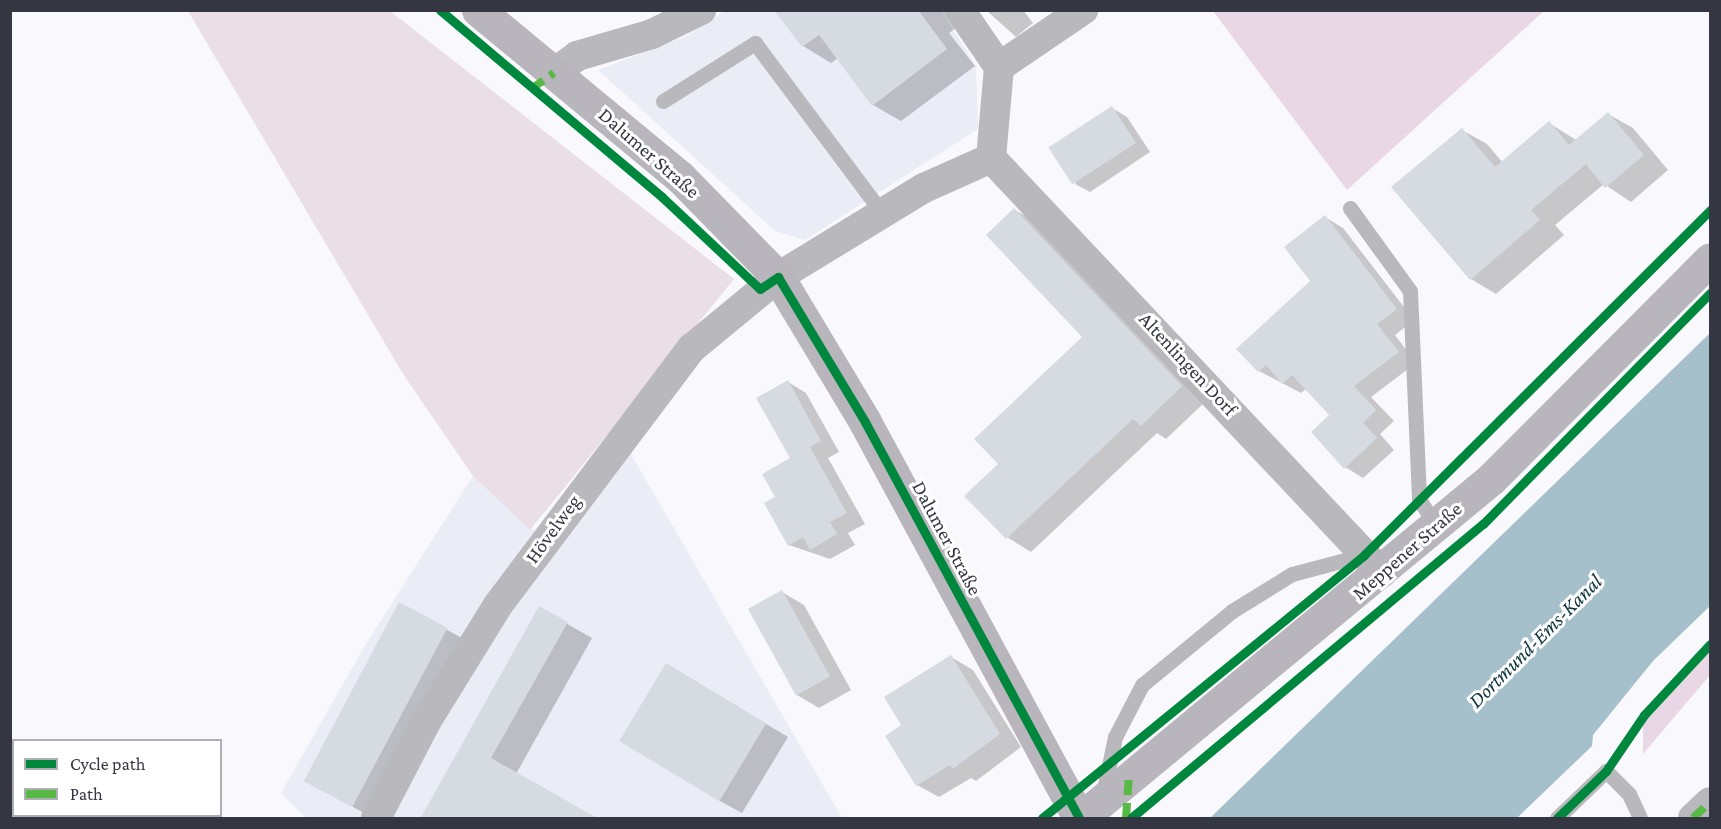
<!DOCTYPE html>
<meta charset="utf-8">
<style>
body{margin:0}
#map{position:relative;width:1721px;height:829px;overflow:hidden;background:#f9f9fd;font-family:"Crimson Pro",serif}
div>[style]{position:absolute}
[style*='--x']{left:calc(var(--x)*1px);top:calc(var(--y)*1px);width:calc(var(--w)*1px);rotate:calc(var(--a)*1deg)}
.built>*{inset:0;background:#eaecf6}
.green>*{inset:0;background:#eadee7}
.forest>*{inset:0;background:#e9d7e5}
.water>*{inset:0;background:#a5c0ca}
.shadow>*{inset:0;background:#0003}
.building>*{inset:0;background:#d6dbe2;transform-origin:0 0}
.lane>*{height:15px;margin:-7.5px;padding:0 7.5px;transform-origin:7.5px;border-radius:7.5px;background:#b9b8bc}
.street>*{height:30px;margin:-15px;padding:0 15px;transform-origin:15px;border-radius:15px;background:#b9b8bc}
.secondary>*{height:33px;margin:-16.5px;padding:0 16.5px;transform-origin:16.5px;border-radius:16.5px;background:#b8b6bc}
.quiet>*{height:8px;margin-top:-4px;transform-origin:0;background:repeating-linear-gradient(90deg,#58b947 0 15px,transparent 0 23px)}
.cycleway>*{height:9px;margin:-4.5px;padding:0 4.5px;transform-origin:4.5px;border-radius:4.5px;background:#00873e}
span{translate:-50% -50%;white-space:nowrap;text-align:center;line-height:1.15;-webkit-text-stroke:6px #fff;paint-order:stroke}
.street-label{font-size:20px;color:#343642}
.water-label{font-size:21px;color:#0d343e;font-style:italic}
.frame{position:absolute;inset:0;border:12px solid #343642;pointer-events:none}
.legend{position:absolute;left:12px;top:739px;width:210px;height:78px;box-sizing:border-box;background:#fff;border:2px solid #aeafb3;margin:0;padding:8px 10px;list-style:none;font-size:18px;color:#343642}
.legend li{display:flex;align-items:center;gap:12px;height:30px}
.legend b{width:30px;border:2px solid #aeafb3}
</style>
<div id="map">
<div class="built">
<i style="clip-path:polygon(725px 11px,941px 11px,976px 66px,978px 129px,805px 240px,775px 231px,598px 70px,684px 37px)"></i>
<i style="clip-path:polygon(628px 449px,842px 818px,306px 818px,281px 793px,366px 644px,473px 476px,530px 530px,570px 527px)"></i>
</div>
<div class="green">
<i style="clip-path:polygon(188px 11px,390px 11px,734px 279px,530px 530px,473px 476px,403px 374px)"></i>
</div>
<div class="forest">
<i style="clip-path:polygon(1213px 11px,1544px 11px,1347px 190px)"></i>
<i style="clip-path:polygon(1710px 652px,1710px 675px,1643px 754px,1643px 723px)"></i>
</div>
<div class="water">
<i style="clip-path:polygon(1710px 333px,1710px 606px,1653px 661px,1593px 735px,1592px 746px,1517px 818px,1210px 818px)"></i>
</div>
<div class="shadow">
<i style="clip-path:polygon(776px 10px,953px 10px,963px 23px,949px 33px,975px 66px,901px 121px,873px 105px,838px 58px,831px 63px,803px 46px)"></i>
<i style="clip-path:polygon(986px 10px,1023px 10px,1033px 23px,1016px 37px)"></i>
<i style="clip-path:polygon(1112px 108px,1127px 117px,1150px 152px,1090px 192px,1075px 184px)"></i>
<i style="clip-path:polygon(1608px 114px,1633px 128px,1668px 170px,1631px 202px,1604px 184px,1555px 225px,1564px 235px,1496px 294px,1471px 279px,1462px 130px,1487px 144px,1503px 163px,1549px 123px,1576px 140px)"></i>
<i style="clip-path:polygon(1015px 210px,1039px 224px,1206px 401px,1166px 439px,1157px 433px,1031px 552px,1007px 537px,1000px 464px,1084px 337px)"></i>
<i style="clip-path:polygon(1325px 217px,1343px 228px,1414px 320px,1395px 335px,1416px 363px,1371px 397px,1394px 421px,1380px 434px,1394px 450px,1363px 478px,1345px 467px,1331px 415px,1306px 389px,1301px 393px,1259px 371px,1238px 349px,1312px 281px)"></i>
<i style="clip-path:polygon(788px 382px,806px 393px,839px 452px,828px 458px,865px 524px,848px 533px,855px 545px,830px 559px,789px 545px,777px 498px,792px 459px)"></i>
<i style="clip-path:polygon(782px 592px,804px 605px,851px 690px,819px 708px,797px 695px)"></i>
<i style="clip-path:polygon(400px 604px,469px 642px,373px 818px,326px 792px)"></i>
<i style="clip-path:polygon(539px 608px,592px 638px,516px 774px,422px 818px)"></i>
<i style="clip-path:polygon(951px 657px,973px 670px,1021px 747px,976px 781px,971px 778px,939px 797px,917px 785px,903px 726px)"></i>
<i style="clip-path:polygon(689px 678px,788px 737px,742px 813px,720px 801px)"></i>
</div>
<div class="building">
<i style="clip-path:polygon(774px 10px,918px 10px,947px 49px,872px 106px,819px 35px,802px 47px)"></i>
<i style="left:1112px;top:106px;width:44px;height:76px;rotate:57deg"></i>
<i style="clip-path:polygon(1608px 112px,1644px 155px,1605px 188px,1586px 164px,1531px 210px,1540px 220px,1470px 280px,1391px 187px,1462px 128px,1495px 167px,1549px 121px,1569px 145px)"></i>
<i style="clip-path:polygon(1014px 208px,1182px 386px,1141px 426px,1133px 419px,1006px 539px,964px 496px,998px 464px,974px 439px,1082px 337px,986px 235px)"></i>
<i style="clip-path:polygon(1325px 215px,1397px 309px,1377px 324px,1399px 352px,1354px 386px,1376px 410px,1363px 423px,1377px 438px,1344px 469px,1311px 432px,1329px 415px,1292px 375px,1282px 384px,1266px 365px,1258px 372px,1236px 349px,1310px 281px,1284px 247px)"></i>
<i style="clip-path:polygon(788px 380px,821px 441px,810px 447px,847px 513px,830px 522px,837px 534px,810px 550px,803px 537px,788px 546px,764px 503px,775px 497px,762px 474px,790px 458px,756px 398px)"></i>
<i style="left:782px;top:590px;width:99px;height:39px;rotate:61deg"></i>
<i style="left:399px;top:602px;width:55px;height:203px;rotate:28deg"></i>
<i style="clip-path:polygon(539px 606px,568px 622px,491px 758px,599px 819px,420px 819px)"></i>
<i style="clip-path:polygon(951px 655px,1000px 734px,953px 769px,950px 765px,916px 786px,885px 736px,901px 725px,884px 697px)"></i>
<i style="left:666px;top:663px;width:117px;height:91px;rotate:31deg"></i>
</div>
<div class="lane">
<i style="--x:663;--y:101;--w:109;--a:-32.2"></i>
<i style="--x:755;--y:43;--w:212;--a:53.2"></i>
<i style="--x:1350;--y:208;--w:102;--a:54.1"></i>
<i style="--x:1410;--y:291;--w:208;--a:87.5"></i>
<i style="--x:1419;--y:499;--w:32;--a:58"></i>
<i style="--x:1103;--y:794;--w:58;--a:-78.1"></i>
<i style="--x:1115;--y:737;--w:59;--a:-62.6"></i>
<i style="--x:1142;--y:685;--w:117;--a:-39.4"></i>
<i style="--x:1232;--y:611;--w:70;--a:-31.7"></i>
<i style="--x:1292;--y:574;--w:74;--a:-14.8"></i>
<i style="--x:1557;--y:818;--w:68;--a:-43.8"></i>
<i style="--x:1606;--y:771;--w:33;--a:45"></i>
<i style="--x:1629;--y:794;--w:26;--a:65"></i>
</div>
<div class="street">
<i style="--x:960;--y:10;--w:69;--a:55.6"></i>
<i style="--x:999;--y:67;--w:91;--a:95"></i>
<i style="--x:999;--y:67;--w:102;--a:-34.2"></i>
<i style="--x:554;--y:73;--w:29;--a:-36"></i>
<i style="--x:577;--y:56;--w:78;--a:-16.3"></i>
<i style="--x:652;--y:34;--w:55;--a:-26.1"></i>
<i style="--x:376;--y:818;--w:110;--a:-62.5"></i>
<i style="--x:427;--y:720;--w:135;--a:-58.3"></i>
<i style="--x:498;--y:605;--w:322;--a:-53"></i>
<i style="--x:692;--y:348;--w:112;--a:-39.5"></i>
<i style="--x:778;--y:277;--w:171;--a:-31.4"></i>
<i style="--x:924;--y:188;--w:73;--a:-24.1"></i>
<i style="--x:991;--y:158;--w:570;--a:46.71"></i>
<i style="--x:1693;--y:818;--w:23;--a:-43"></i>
</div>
<div class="secondary">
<i style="--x:478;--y:10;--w:262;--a:39.6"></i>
<i style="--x:680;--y:177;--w:140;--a:45.6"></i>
<i style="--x:778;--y:277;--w:169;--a:59"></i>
<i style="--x:865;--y:422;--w:450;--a:61.6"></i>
<i style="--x:1081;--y:818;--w:532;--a:-39.58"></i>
<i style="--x:1491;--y:479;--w:310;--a:-45.1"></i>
</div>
<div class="quiet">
<i style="--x:531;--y:89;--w:28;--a:-35"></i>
<i style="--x:1126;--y:818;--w:39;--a:-86"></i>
<i style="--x:1693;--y:818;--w:23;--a:-43"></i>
</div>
<div class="cycleway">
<i style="--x:440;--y:10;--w:290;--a:40.1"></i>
<i style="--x:662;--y:197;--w:134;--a:43.2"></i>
<i style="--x:760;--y:289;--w:22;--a:-34"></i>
<i style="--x:778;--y:277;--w:169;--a:59"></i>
<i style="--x:865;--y:422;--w:450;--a:61.6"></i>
<i style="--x:1042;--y:818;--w:416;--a:-39.2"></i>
<i style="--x:1364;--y:555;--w:489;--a:-44.9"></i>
<i style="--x:1131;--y:818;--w:459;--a:-39.9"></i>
<i style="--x:1483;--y:524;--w:324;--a:-45.5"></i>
<i style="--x:1557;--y:818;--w:68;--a:-43.8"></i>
<i style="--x:1606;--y:771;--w:68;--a:-55.8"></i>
<i style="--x:1644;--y:715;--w:97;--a:-47.1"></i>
</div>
<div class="street-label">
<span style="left:649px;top:153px;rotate:41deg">Dalumer Straße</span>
<span style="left:1188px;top:364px;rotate:47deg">Altenlingen Dorf</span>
<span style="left:553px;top:529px;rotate:-54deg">Hövelweg</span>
<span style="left:947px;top:538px;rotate:62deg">Dalumer Straße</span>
<span style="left:1407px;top:551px;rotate:-41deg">Meppener Straße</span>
</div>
<div class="water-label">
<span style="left:1535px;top:641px;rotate:-45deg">Dortmund-Ems-Kanal</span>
</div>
<div class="frame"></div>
<ul class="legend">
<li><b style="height:8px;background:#00873e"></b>Cycle path</li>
<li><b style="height:8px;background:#58b947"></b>Path</li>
</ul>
</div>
